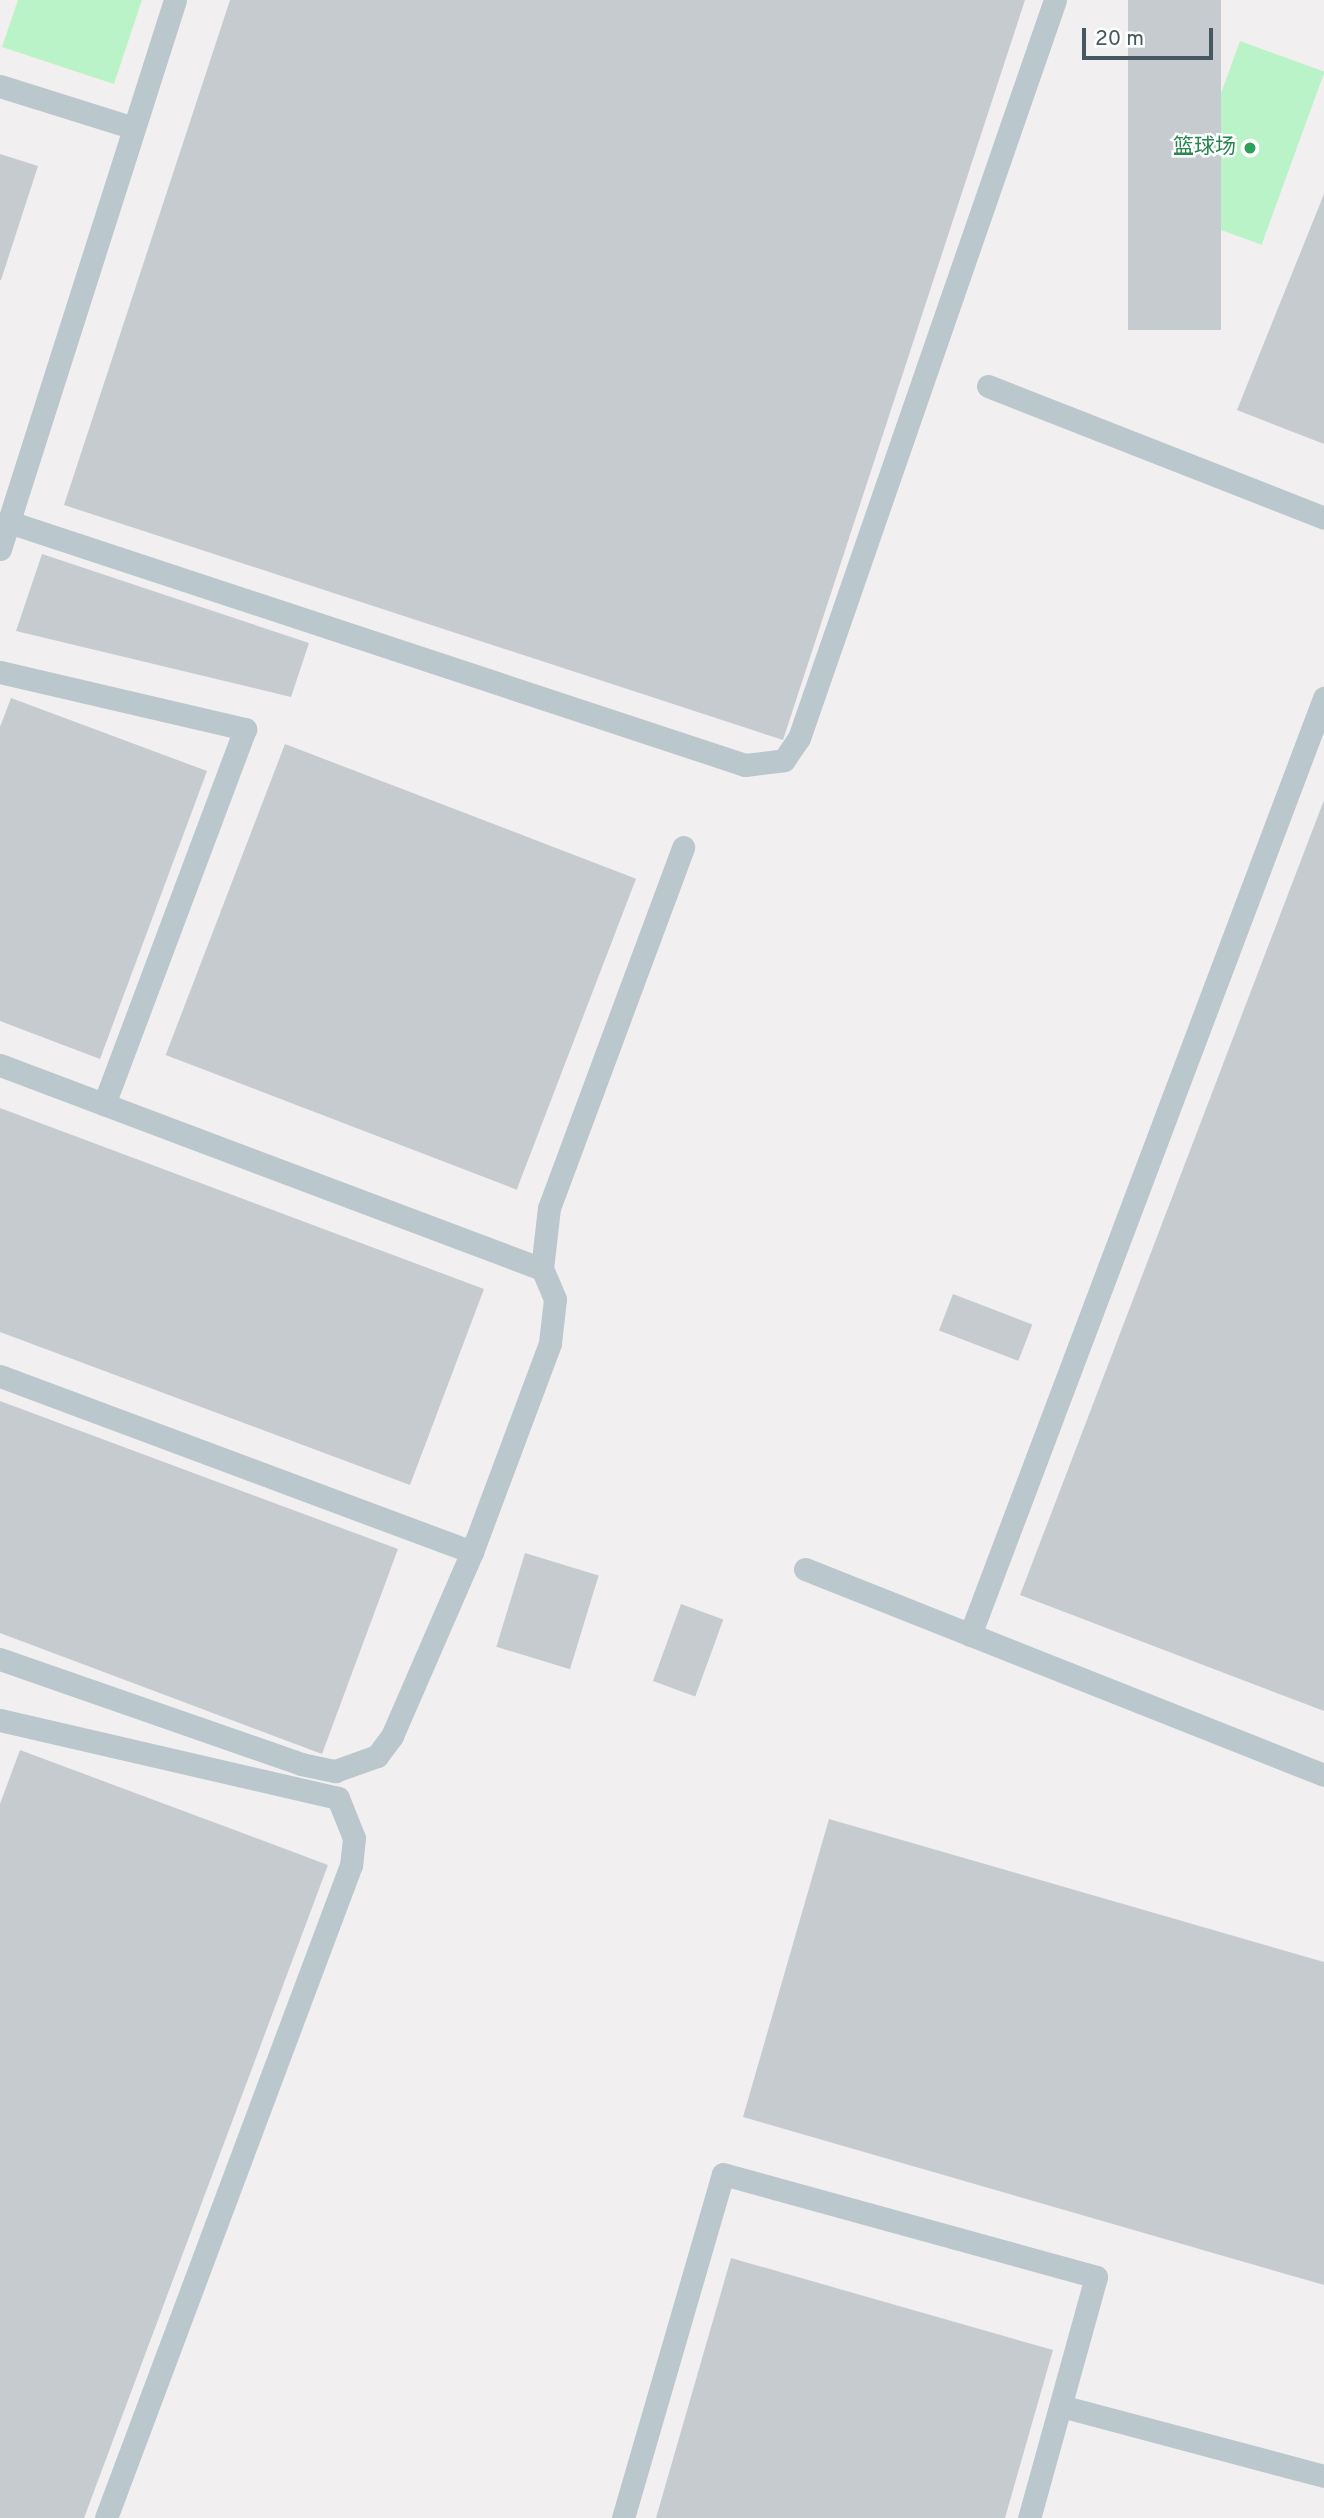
<!DOCTYPE html>
<meta charset="utf-8">
<style>
body{margin:0}
#map{position:relative;width:1324px;height:2518px;overflow:hidden;background:#f2eff0;font-family:Overpass,"Noto Sans SC",sans-serif}
div>[style]{position:absolute}
[style*='--x']{left:calc(var(--x)*1px);top:calc(var(--y)*1px);width:calc(var(--w)*1px);rotate:calc(var(--a)*1deg)}
.green>*{inset:0;background:#baf3c8;transform-origin:0 0}
.building>*{inset:0;background:#c6cbd0;transform-origin:0 0}
.lane>*{height:23px;margin:-11.5px;padding:0 11.5px;transform-origin:11.5px;border-radius:11.5px;background:#bac7cd}
.dots>*{width:19px;height:19px;translate:-50% -50%;box-sizing:border-box;border:4px solid #fff;border-radius:50%}
span{translate:-50% -50%;white-space:nowrap;text-align:center;line-height:1.15;-webkit-text-stroke:5px #fff;paint-order:stroke}
.leisure-label{font-size:21px;color:#27864d}
.right{translate:-100% -50%;text-align:right}
.scale{position:absolute;left:1082px;top:28px;width:131px;height:32px;box-sizing:border-box;border:4px solid #46575f;border-top:0;padding-left:9px;font-size:21px;line-height:24px;white-space:nowrap;color:#46575f;-webkit-text-stroke:5px #fff;paint-order:stroke}
</style>
<div id="map">
<div class="green">
<i style="clip-path:polygon(18px 0,142px 0,114px 84px,2px 47px)"></i>
<i style="left:1240px;top:41px;width:90px;height:184px;rotate:20deg"></i>
</div>
<div class="building">
<i style="clip-path:polygon(230px 0,1025px 0,783px 740px,64px 505px)"></i>
<i style="left:1128px;top:0;width:93px;height:330px"></i>
<i style="clip-path:polygon(0 154px,38px 166px,1px 280px,0 280px)"></i>
<i style="clip-path:polygon(1324px 194px,1324px 444px,1237px 410px)"></i>
<i style="clip-path:polygon(42px 554px,309px 643px,291px 697px,16px 631px)"></i>
<i style="clip-path:polygon(11px 698px,207px 771px,100px 1059px,0 1021px,0 727px)"></i>
<i style="left:285px;top:744px;width:376px;height:333px;rotate:21deg"></i>
<i style="clip-path:polygon(1324px 800px,1324px 1711px,1020px 1595px)"></i>
<i style="clip-path:polygon(0 1108px,484px 1289px,410px 1485px,0 1332px)"></i>
<i style="left:953px;top:1294px;width:85px;height:39px;rotate:21deg"></i>
<i style="clip-path:polygon(0 1401px,398px 1549px,322px 1754px,0 1633px)"></i>
<i style="left:525px;top:1553px;width:77px;height:98px;rotate:17deg"></i>
<i style="left:681px;top:1604px;width:45px;height:82px;rotate:20deg"></i>
<i style="clip-path:polygon(20px 1750px,328px 1865px,84px 2518px,0 2518px,0 1804px)"></i>
<i style="clip-path:polygon(829px 1819px,1324px 1962px,1324px 2285px,743px 2117px)"></i>
<i style="clip-path:polygon(731px 2258px,1053px 2350px,1005px 2518px,656px 2518px)"></i>
</div>
<div class="lane">
<i style="--x:0;--y:86;--w:140;--a:17.4"></i>
<i style="--x:988;--y:386;--w:361;--a:21.4"></i>
<i style="--x:9;--y:522;--w:775;--a:18.27"></i>
<i style="--x:745;--y:765;--w:39;--a:-7"></i>
<i style="--x:784;--y:760;--w:27;--a:-56"></i>
<i style="--x:799;--y:738;--w:781;--a:-70.87"></i>
<i style="--x:0;--y:549;--w:576;--a:-72.32"></i>
<i style="--x:0;--y:672;--w:252;--a:13.1"></i>
<i style="--x:245;--y:729;--w:401;--a:110.6"></i>
<i style="--x:0;--y:1065;--w:579;--a:20.63"></i>
<i style="--x:0;--y:1376;--w:504;--a:20.45"></i>
<i style="--x:805;--y:1569;--w:558;--a:21.65"></i>
<i style="--x:970;--y:1635;--w:1002;--a:-69.3"></i>
<i style="--x:0;--y:1659;--w:319;--a:19.2"></i>
<i style="--x:301;--y:1764;--w:35;--a:12"></i>
<i style="--x:335;--y:1771;--w:45;--a:-19.7"></i>
<i style="--x:377;--y:1756;--w:25;--a:-53"></i>
<i style="--x:392;--y:1736;--w:201;--a:-66.5"></i>
<i style="--x:472;--y:1552;--w:223;--a:-69.5"></i>
<i style="--x:550;--y:1343;--w:44;--a:-83.5"></i>
<i style="--x:555;--y:1299;--w:33;--a:-113"></i>
<i style="--x:542;--y:1269;--w:61;--a:-83.5"></i>
<i style="--x:549;--y:1208;--w:385;--a:-69.6"></i>
<i style="--x:0;--y:1720;--w:347;--a:13"></i>
<i style="--x:338;--y:1798;--w:43;--a:68.2"></i>
<i style="--x:354;--y:1838;--w:27;--a:96"></i>
<i style="--x:351;--y:1865;--w:697;--a:110.57"></i>
<i style="--x:1061;--y:2406;--w:272;--a:14.9"></i>
<i style="--x:623;--y:2518;--w:358;--a:-73.8"></i>
<i style="--x:723;--y:2174;--w:387;--a:15.4"></i>
<i style="--x:1096;--y:2277;--w:250;--a:105.5"></i>
</div>
<div class="dots">
<i style="left:1250px;top:148px;background:#2e9e5b"></i>
</div>
<div class="leisure-label">
<span class="right" style="left:1236px;top:148px">篮球场</span>
</div>
<div class="scale">20 m</div>
</div>
